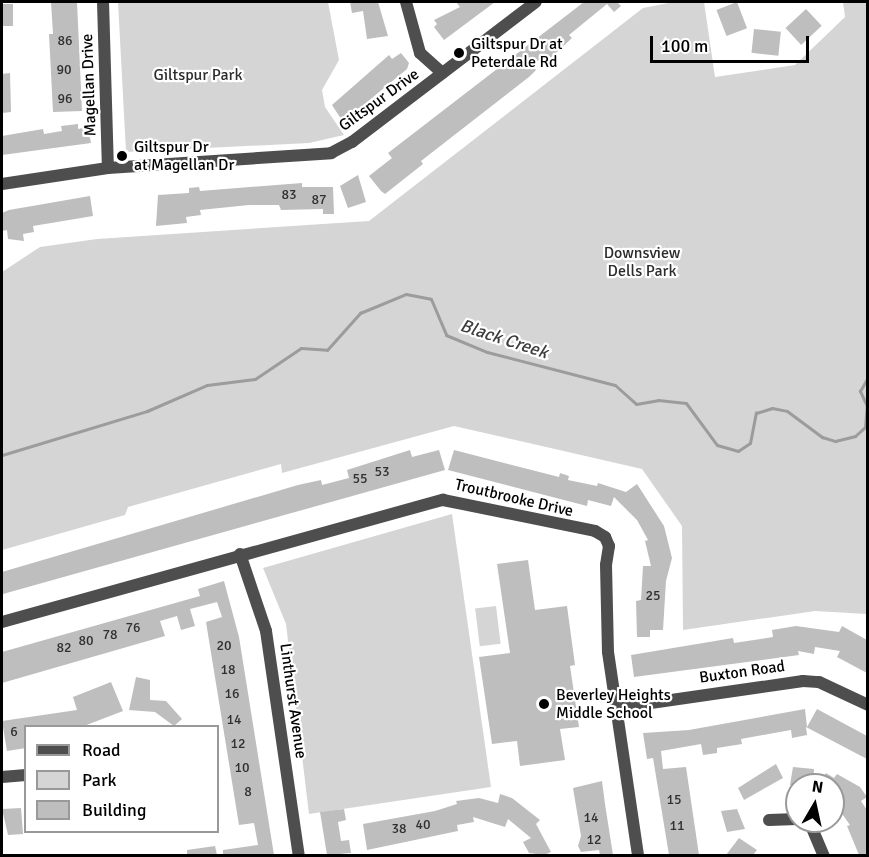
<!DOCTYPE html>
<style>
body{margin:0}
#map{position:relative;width:869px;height:857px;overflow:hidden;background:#fff;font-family:Signika,sans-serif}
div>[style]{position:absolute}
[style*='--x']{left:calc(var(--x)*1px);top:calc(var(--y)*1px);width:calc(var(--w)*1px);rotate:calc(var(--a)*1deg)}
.green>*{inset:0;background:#d5d5d5;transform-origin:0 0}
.stream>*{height:3px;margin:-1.5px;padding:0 1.5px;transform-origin:1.5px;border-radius:1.5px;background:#9c9c9c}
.building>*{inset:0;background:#bebebe;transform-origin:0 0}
.minor>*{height:12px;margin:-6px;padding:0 6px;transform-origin:6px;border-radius:6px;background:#4e4e4e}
.tertiary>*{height:12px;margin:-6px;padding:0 6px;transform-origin:6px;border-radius:6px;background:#4e4e4e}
.dots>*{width:16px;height:16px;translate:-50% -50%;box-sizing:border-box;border:3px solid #fff;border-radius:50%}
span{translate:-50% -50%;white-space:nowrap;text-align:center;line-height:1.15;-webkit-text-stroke:4.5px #fff;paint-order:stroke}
.number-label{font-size:14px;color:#303030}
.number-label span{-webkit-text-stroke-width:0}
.poi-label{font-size:16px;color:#000}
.left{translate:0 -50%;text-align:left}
.park-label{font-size:16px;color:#2c2c2c}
.street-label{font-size:16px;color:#000}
.water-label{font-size:18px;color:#3d3d3d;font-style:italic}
.frame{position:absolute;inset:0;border:3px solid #000;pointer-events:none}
.legend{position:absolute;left:24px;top:725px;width:195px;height:108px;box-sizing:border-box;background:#fff;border:2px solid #999;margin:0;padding:8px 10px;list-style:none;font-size:18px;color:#000}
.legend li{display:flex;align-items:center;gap:12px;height:30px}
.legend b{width:30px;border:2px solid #999}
.north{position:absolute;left:785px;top:773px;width:60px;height:60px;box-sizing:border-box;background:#fff;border:2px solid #999;border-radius:50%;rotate:9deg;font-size:16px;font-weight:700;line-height:24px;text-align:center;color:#000}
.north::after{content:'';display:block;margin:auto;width:21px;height:27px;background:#000;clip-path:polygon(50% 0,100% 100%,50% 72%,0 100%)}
.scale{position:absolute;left:650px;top:36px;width:159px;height:27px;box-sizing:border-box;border:3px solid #000;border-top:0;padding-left:8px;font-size:18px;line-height:21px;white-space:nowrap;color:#000;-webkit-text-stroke:4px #fff;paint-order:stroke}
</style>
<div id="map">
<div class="green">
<i style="clip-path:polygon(118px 2px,328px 2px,339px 60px,322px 90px,325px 107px,344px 135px,309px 143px,126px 152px)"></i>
<i style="clip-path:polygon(674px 2px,704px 2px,715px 77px,795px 65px,845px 17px,843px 2px,867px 2px,867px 614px,815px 611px,683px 630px,682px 526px,642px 469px,454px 426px,282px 473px,281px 464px,128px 507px,125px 515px,2px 550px,2px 272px,40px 247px,97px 239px,369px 221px,643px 8px)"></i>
<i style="clip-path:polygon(452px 514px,491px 787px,309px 814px,286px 624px,263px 568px)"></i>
<i style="left:496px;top:606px;width:38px;height:21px;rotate:83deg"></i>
</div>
<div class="stream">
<i style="--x:2;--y:455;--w:152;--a:-16.9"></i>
<i style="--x:147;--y:411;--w:65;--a:-23.4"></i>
<i style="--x:207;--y:385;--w:48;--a:-7.1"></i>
<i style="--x:255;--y:379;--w:55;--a:-34"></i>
<i style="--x:301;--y:348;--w:26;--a:4"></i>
<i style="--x:327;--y:350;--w:50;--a:-48.3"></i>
<i style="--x:360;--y:313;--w:50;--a:-22.4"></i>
<i style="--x:406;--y:294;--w:25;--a:11"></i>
<i style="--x:431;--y:299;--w:39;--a:67"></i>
<i style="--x:446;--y:335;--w:44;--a:22.5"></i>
<i style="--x:487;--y:352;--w:132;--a:14.5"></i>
<i style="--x:615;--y:385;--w:28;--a:42"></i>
<i style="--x:636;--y:404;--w:22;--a:-10"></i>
<i style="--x:658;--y:400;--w:28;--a:6"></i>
<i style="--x:686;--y:403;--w:52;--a:53.6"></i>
<i style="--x:717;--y:445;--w:22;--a:16"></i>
<i style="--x:738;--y:451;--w:14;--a:-34"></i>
<i style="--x:750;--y:443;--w:31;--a:-79"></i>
<i style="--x:756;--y:413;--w:17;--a:-17"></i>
<i style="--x:772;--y:408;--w:15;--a:11"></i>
<i style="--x:787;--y:411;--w:44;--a:36.6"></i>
<i style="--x:822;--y:437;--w:14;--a:17"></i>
<i style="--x:835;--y:441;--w:21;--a:-14"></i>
<i style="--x:855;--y:436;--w:13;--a:-42"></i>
<i style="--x:865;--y:427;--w:21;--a:-85"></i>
<i style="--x:867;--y:406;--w:17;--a:-115"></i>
<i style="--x:860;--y:391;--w:16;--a:-60"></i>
</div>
<div class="building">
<i style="clip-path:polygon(51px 2px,77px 2px,82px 111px,53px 112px,49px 34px,53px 34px)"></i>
<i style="clip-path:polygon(350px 2px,378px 2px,388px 36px,367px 39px,363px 11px,352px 13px)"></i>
<i style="clip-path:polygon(456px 2px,495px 2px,444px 40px,434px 27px,437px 24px,434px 20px,460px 7px)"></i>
<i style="clip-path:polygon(584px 2px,617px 2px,621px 6px,614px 12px,607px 4px,569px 35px,572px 38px,557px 52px,550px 58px,547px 54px,532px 65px,536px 70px,529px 77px,421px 161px,423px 164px,385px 194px,381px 191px,369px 176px,392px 158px,388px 153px)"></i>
<i style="left:737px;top:2px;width:28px;height:22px;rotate:69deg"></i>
<i style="left:2px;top:4px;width:11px;height:22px"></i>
<i style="left:806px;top:9px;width:23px;height:28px;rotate:47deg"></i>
<i style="left:754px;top:29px;width:27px;height:24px;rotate:6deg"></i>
<i style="clip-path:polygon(401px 53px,409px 63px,407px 69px,343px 122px,332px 105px,389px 55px,392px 59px)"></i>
<i style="clip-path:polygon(10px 73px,11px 112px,2px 113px,2px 74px)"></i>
<i style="clip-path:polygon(78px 124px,78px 129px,88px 127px,91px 143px,2px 155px,2px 136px,43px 129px,44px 134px,62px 131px,61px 126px)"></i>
<i style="clip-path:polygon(358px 175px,366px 202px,348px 208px,340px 186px)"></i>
<i style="clip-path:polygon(302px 183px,302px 187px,333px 187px,334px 214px,323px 214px,323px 209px,281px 210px,279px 205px,249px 205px,200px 210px,201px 215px,186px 217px,187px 223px,156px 226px,158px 195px,189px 193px,189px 188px,199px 187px,200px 191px)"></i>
<i style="clip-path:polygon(90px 196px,93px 216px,33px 226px,34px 232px,23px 234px,24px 241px,8px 239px,7px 230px,2px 231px,2px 213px,9px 210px)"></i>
<i style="clip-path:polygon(410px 450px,412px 457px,439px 450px,445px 470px,3px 594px,2px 572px,298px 485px,321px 480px,322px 485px,349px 478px,347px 470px)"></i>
<i style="clip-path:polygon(454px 450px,559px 477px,560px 473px,569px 476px,568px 480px,597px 486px,598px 483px,626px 492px,637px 484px,664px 526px,672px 558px,666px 581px,663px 630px,650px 630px,650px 637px,637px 637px,636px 601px,641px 600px,643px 566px,651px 566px,645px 541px,648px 540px,637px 520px,614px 497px,611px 506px,588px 500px,587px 506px,448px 470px)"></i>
<i style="clip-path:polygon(528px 560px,535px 610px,567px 606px,575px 665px,570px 666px,579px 727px,560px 729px,565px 760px,520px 766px,517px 741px,492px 744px,479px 657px,510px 653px,497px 564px)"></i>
<i style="clip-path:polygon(224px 581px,239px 637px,274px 855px,223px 855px,223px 850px,258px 845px,254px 823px,239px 825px,206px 622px,222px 617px,217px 602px,190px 609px,195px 626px,181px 630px,177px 616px,160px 621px,165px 636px,2px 683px,2px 652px,200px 596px,198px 589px)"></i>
<i style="clip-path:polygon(796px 626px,839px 632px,842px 626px,867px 640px,867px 673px,837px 657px,840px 651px,815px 647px,814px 654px,798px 651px,799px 655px,634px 677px,631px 655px,733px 638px,734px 643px,773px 637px,772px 630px)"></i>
<i style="clip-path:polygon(136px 677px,150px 680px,150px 700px,166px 701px,182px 719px,174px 726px,155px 712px,129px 710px)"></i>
<i style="clip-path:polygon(111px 682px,123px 711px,84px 726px,26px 726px,26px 748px,7px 751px,2px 721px,77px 710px,73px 697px)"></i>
<i style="clip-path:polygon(805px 709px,807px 727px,817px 709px,867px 736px,867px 759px,806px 727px,807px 735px,792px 738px,791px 730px,774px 733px,741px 739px,742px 744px,717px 748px,717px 753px,703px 755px,701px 744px,661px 751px,663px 769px,686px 767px,699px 855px,669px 855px,653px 758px,647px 759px,643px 733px,689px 730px)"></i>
<i style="clip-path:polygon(776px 764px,783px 778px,744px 800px,738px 788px)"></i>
<i style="clip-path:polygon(793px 767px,814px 769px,813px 785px,790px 785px)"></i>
<i style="clip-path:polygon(826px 773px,834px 778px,837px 774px,860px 787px,867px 797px,861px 801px,867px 810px,867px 855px,859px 855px,847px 826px,850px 825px,833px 801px,833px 785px,819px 785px)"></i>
<i style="clip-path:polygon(602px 781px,605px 804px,613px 855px,600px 855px,599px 850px,581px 852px,578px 846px,581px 836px,573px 788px)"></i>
<i style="clip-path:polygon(500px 794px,512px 798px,540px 820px,536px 824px,551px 852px,544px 855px,529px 853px,523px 842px,531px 838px,508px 819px,505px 827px,473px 817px,474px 822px,457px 825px,458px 831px,367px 850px,363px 824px,435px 811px,457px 804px,456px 801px,479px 798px,498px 803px)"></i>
<i style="clip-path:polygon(21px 808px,23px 834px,8px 835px,2px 809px)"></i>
<i style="clip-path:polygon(344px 809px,346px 820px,338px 822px,341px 841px,349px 840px,351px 853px,327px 855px,320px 812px)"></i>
<i style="clip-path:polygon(737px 809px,745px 829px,727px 832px,721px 811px)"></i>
<i style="clip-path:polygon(739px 838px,757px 850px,753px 855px,726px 855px)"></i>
<i style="clip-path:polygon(215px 846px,217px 855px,187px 855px,187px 850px)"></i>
</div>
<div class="minor">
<i style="--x:103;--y:2;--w:166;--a:88.3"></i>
<i style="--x:406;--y:2;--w:53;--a:74.6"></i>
<i style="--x:420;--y:53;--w:30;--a:42"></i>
<i style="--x:240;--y:554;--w:81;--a:71.3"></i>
<i style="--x:266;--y:631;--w:227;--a:81.7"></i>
<i style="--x:2;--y:622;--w:458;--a:-15.5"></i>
<i style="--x:443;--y:500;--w:155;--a:11.5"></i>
<i style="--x:595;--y:531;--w:12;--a:31"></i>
<i style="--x:605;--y:537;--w:10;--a:66"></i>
<i style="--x:609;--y:546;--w:19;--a:99"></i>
<i style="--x:606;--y:565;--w:87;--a:88.7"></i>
<i style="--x:608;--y:652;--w:206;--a:81.6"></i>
<i style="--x:616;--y:708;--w:189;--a:-8.2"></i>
<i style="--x:803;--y:681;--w:16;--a:4"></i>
<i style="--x:819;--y:682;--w:54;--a:25.1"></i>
<i style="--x:2;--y:777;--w:24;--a:-5"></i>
<i style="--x:769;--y:820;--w:28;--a:-2"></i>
<i style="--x:809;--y:821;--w:38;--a:67"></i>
</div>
<div class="tertiary">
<i style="--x:2;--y:184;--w:107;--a:-8.6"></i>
<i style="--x:108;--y:168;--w:224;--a:-3.8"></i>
<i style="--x:331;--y:153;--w:24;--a:-28"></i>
<i style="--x:352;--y:142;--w:231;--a:-37.3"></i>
</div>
<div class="dots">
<i style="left:459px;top:53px;background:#000"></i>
<i style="left:122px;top:156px;background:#000"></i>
<i style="left:544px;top:704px;background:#000"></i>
</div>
<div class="number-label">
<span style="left:65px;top:41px">86</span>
<span style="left:64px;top:70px">90</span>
<span style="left:65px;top:99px">96</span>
<span style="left:289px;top:195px">83</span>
<span style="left:319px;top:200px">87</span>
<span style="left:382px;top:472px">53</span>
<span style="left:360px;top:479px">55</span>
<span style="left:653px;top:596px">25</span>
<span style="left:133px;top:628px">76</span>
<span style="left:110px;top:635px">78</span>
<span style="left:86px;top:641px">80</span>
<span style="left:224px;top:646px">20</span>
<span style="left:64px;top:648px">82</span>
<span style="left:228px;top:670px">18</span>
<span style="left:232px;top:694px">16</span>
<span style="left:234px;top:720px">14</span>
<span style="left:14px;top:732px">6</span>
<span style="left:238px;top:744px">12</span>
<span style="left:242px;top:768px">10</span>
<span style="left:248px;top:792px">8</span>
<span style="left:674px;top:800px">15</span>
<span style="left:591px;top:818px">14</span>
<span style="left:423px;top:825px">40</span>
<span style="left:677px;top:826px">11</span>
<span style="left:399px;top:829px">38</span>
<span style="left:594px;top:840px">12</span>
</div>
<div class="poi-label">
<span class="left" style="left:471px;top:53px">Giltspur Dr at<br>Peterdale Rd</span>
<span class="left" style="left:134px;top:156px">Giltspur Dr<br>at Magellan Dr</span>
<span class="left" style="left:556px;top:704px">Beverley Heights<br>Middle School</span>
</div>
<div class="park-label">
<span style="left:198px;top:75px">Giltspur Park</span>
<span style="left:642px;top:262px">Downsview<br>Dells Park</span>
</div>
<div class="street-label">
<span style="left:89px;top:85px;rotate:-92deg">Magellan Drive</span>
<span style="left:379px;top:100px;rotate:-36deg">Giltspur Drive</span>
<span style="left:514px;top:498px;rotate:13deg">Troutbrooke Drive</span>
<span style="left:742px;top:672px;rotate:-8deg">Buxton Road</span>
<span style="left:293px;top:701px;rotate:82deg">Linthurst Avenue</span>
</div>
<div class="water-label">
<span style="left:504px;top:339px;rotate:18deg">Black Creek</span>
</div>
<div class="frame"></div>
<ul class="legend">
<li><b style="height:8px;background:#4e4e4e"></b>Road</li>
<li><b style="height:16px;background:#d5d5d5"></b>Park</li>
<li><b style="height:16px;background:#bebebe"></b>Building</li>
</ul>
<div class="north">N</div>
<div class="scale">100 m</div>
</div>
